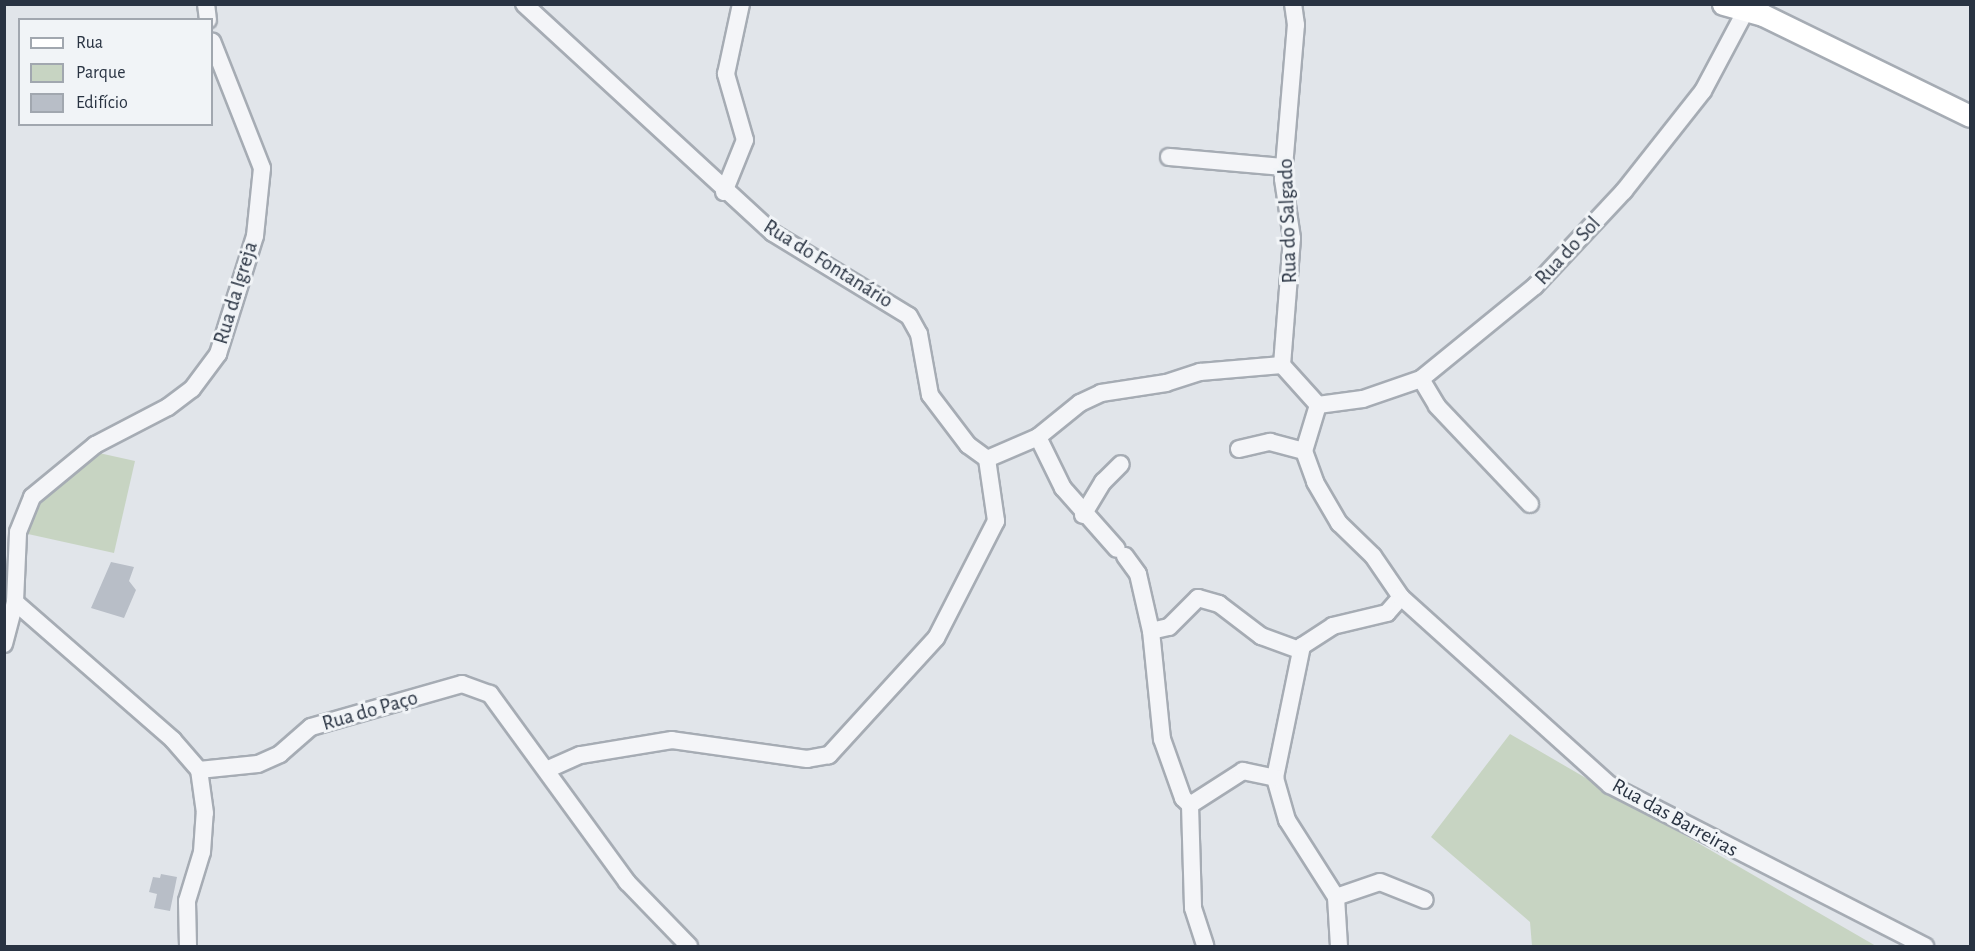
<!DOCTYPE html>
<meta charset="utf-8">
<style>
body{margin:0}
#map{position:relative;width:1975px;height:951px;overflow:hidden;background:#e1e5ea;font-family:"Alegreya Sans",sans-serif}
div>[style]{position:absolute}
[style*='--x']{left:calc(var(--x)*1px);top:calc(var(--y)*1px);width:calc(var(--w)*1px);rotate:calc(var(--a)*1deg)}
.green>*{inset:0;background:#c7d4c2}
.building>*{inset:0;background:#b8bec7}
.roads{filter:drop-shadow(2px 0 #a6acb4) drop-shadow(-2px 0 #a6acb4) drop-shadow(0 2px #a6acb4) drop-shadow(0 -2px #a6acb4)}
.minor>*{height:16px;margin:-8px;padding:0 8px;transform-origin:8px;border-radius:8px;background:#f4f5f8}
.major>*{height:21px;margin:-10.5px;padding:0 10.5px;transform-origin:10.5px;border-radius:10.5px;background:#fff}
span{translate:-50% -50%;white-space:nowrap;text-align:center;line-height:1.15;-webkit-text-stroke:6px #f1f4f7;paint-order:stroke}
.street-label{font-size:21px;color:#293342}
.frame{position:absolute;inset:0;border:6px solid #293342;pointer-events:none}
.legend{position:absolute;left:18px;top:18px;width:195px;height:108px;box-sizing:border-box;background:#f1f4f7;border:2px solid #a1a7af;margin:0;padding:8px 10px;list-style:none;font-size:18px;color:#293342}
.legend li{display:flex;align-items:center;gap:12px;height:30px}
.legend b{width:30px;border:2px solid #a1a7af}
</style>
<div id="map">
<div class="green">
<i style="clip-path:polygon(99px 453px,135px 461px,114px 553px,28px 534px,35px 511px,53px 485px)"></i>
<i style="clip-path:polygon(1510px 734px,1876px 946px,1532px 946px,1530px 922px,1431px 837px)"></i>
</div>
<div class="building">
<i style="clip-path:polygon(111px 562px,134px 567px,129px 581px,136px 590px,124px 618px,91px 608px)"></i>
<i style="clip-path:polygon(161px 874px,177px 877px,170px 911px,154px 908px,157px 894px,149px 892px,153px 877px,160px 878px)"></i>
</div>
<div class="roads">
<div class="minor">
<i style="--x:206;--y:4;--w:16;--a:83"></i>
<i style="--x:524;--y:4;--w:338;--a:42.6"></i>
<i style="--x:773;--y:233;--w:159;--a:31.4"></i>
<i style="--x:909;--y:316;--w:21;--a:61"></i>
<i style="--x:919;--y:334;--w:62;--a:79.8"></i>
<i style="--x:930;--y:395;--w:63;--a:52.8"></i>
<i style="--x:968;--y:445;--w:24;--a:36"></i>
<i style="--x:987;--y:459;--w:63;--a:81.7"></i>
<i style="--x:996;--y:521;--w:131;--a:117.1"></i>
<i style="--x:936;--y:638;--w:159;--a:132.4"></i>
<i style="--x:829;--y:755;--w:22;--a:170"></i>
<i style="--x:807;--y:759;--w:136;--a:-172"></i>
<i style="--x:672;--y:740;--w:93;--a:170.7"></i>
<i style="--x:580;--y:755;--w:36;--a:156"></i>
<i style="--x:1169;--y:157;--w:115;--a:5"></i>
<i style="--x:724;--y:192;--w:56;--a:-68"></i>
<i style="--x:745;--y:140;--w:69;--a:-106.1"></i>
<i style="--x:726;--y:74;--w:72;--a:-77.9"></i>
<i style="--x:1282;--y:365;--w:54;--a:48"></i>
<i style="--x:1318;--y:405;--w:48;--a:106.9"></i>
<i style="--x:1304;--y:451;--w:33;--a:70"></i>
<i style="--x:1315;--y:482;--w:48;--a:59.7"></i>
<i style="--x:1339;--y:523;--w:47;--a:44.1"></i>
<i style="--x:1373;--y:556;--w:50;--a:55.7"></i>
<i style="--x:1401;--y:597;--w:21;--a:131"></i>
<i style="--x:1387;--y:613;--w:56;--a:166.5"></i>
<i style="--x:1333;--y:626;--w:37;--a:147"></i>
<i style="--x:1302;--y:646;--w:135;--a:101.6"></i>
<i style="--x:1275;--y:778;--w:44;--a:74.1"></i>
<i style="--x:1287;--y:820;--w:91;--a:57.5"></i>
<i style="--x:1336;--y:897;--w:49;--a:86.5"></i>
<i style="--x:1282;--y:365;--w:127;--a:-85.5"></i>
<i style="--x:1292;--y:238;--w:60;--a:-98.7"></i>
<i style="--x:1283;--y:179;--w:155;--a:-85.2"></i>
<i style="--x:1296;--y:25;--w:21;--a:-98"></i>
<i style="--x:1421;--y:379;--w:31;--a:59"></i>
<i style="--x:1437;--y:406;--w:135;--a:46.5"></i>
<i style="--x:1318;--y:405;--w:45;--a:-7.6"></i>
<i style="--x:1363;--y:399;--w:61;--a:-19"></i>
<i style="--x:1421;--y:379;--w:147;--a:-39.2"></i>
<i style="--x:1535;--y:286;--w:130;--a:-46.9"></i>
<i style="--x:1624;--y:191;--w:127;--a:-51.7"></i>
<i style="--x:1703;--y:91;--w:92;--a:-62"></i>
<i style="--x:1038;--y:437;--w:57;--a:63.9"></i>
<i style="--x:1063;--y:488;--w:81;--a:48.5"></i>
<i style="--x:1239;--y:449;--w:32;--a:-13"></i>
<i style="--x:1270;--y:442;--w:35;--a:15"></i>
<i style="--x:987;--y:459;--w:56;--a:-23.3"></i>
<i style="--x:1038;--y:437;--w:54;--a:-39"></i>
<i style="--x:1080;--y:403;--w:23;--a:-25"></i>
<i style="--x:1101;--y:393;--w:66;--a:-8.7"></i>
<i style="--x:1166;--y:383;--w:36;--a:-18"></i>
<i style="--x:1200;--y:372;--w:82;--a:-4.9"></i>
<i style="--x:1083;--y:515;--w:39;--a:-59"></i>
<i style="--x:1103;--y:482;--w:25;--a:-45"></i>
<i style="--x:1125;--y:556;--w:22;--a:54"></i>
<i style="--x:1138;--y:574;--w:58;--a:77.2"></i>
<i style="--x:1151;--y:631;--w:109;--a:84.2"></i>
<i style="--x:1162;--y:739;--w:63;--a:70.4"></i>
<i style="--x:1183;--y:798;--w:10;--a:45"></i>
<i style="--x:1190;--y:805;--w:103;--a:88.3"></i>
<i style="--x:1193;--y:908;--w:40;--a:72"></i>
<i style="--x:1401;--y:597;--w:281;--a:42"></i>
<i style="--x:1610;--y:785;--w:354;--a:27.1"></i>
<i style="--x:15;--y:602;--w:210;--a:41.1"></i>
<i style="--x:173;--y:740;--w:40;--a:49"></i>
<i style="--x:199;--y:770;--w:59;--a:-5.8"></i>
<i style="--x:258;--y:764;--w:24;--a:-24"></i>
<i style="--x:280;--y:754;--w:41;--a:-41.1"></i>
<i style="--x:311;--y:727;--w:157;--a:-15.9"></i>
<i style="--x:462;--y:684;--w:30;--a:20"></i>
<i style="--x:490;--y:694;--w:233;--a:53.9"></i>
<i style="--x:627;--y:882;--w:89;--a:45.9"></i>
<i style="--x:1151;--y:631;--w:18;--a:-13"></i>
<i style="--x:1169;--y:627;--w:41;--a:-45"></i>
<i style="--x:1198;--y:598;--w:22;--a:16"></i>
<i style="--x:1219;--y:604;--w:53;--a:37.3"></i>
<i style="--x:1261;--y:636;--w:40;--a:20.2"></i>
<i style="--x:4;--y:644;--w:43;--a:-75.3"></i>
<i style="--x:15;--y:602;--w:70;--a:-87.5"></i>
<i style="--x:18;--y:532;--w:38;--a:-68"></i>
<i style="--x:32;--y:497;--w:82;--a:-39.5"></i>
<i style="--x:95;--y:445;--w:82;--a:-27.5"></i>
<i style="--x:168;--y:407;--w:30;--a:-37"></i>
<i style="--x:192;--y:389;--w:44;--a:-53.4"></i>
<i style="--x:218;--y:354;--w:124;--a:-72.6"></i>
<i style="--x:255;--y:236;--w:68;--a:-84.1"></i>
<i style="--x:262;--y:168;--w:136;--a:-111.5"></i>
<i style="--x:1190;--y:805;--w:63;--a:-32.7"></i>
<i style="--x:1243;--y:771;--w:33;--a:12"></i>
<i style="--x:1336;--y:897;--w:46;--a:-18.8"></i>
<i style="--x:1380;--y:882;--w:48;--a:21.8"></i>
<i style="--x:188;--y:946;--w:45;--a:-91.3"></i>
<i style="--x:187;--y:901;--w:51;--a:-73"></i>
<i style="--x:202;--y:852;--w:39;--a:-86"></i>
<i style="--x:205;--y:813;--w:43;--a:-97.9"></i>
</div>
<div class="major">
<i style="--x:1723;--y:4;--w:41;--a:15.4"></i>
<i style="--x:1763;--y:15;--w:230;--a:26"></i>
</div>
</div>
<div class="street-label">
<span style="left:1288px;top:221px;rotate:-92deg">Rua do Salgado</span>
<span style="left:1568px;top:251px;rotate:-47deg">Rua do Sol</span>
<span style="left:828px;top:264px;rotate:32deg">Rua do Fontanário</span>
<span style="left:236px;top:293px;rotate:-73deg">Rua da Igreja</span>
<span style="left:370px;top:711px;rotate:-16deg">Rua do Paço</span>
<span style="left:1675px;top:818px;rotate:29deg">Rua das Barreiras</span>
</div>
<div class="frame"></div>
<ul class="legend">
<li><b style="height:8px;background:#fff"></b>Rua</li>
<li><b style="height:16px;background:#c7d4c2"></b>Parque</li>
<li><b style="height:16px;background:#b8bec7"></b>Edifício</li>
</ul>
</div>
